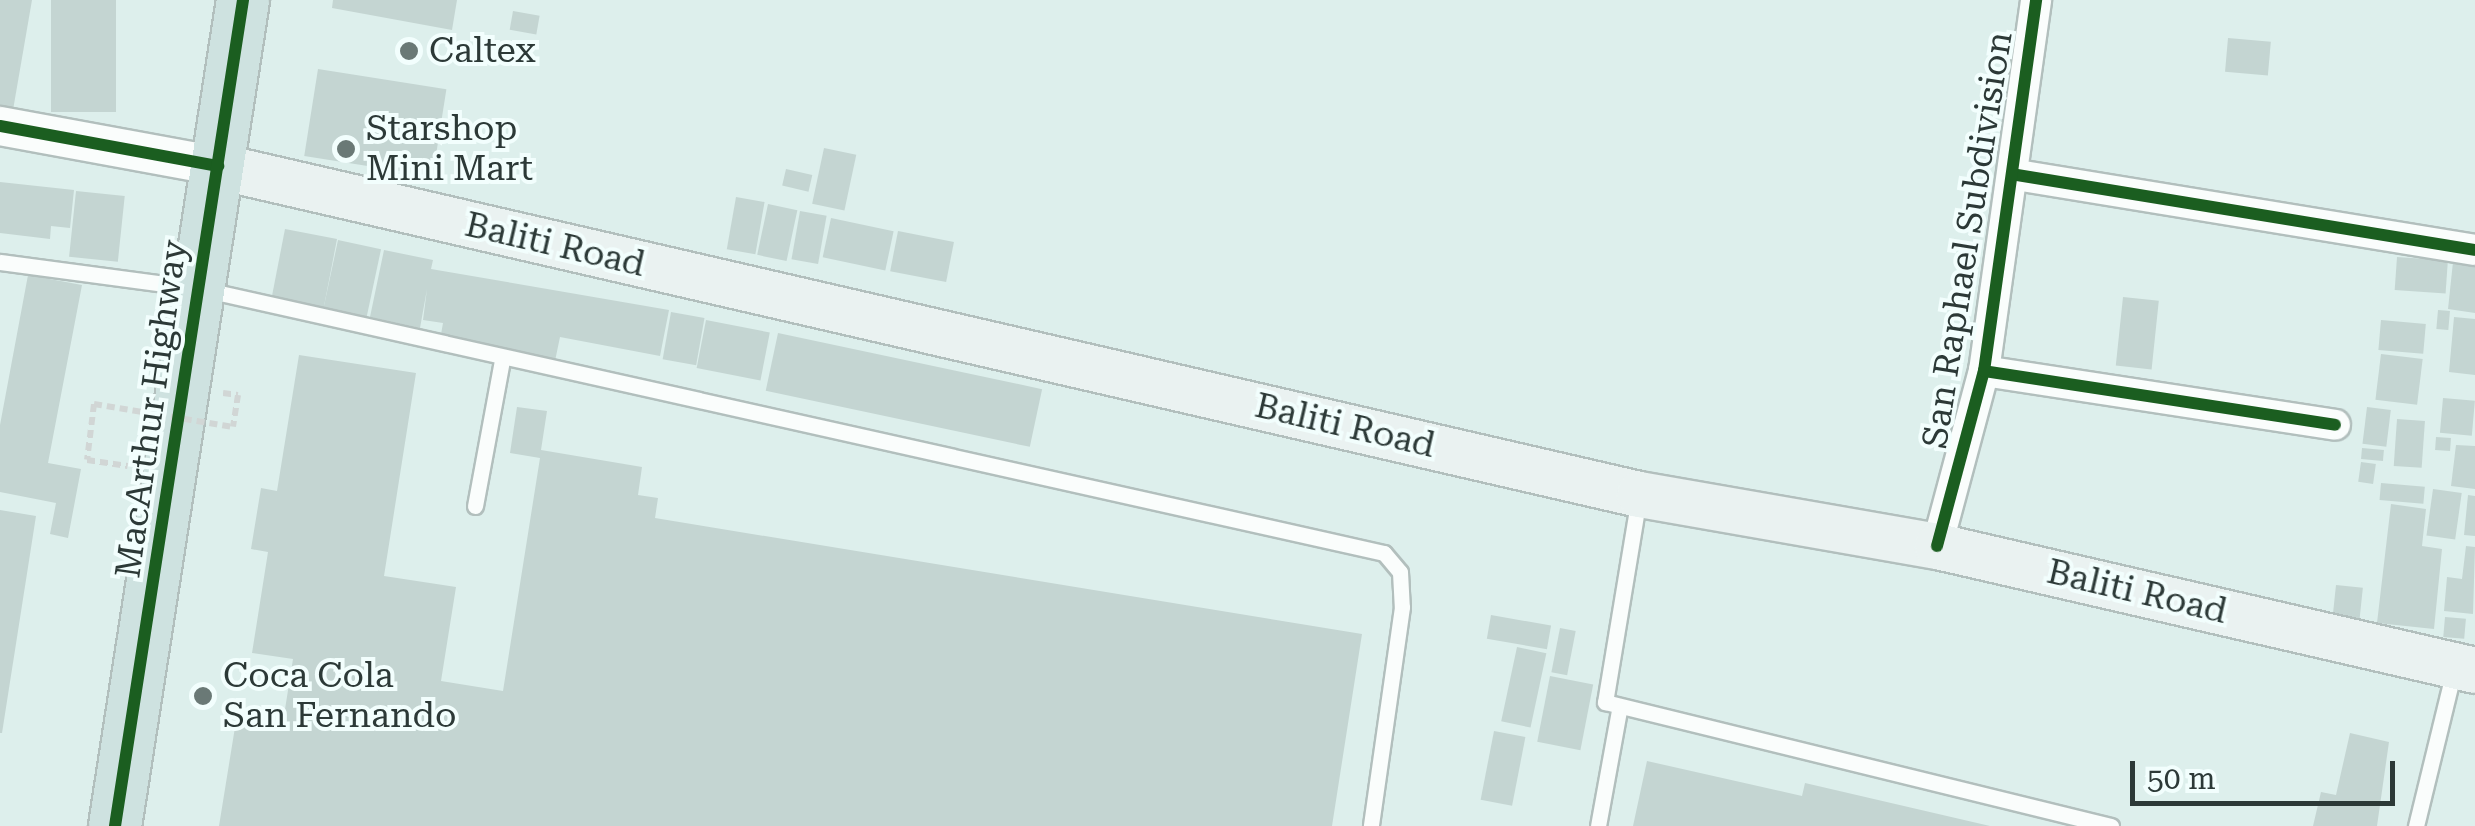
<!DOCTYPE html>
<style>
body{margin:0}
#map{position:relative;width:2475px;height:826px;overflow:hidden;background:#ddefec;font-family:"Roboto Serif",serif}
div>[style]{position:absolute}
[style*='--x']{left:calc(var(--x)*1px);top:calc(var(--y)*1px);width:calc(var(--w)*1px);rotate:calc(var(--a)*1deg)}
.building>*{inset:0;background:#c4d5d2;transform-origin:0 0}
.path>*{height:6px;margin-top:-3px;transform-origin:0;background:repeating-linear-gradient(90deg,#d1d6d5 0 8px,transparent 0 13px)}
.roads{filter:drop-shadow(2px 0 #b2bfbd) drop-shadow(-2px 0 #b2bfbd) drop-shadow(0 2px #b2bfbd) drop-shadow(0 -2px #b2bfbd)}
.service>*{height:15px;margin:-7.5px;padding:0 7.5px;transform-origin:7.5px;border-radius:7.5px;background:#fafdfc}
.minor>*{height:30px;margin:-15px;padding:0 15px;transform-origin:15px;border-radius:15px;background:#fafdfc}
.tertiary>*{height:38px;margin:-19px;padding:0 19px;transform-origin:19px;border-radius:19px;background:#fafdfc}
.secondary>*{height:45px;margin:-22.5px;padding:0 22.5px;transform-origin:22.5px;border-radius:22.5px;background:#eaf2f1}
.trunk>*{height:52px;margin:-26px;padding:0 26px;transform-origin:26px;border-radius:26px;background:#cee2e0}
.path-bridge>*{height:6px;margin-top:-3px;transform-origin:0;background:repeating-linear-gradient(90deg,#d1d6d5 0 8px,transparent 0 13px)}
.cycleway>*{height:12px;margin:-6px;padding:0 6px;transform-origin:6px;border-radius:6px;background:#1b5e20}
.dots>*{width:28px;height:28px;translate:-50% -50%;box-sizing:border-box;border:5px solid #f2fefd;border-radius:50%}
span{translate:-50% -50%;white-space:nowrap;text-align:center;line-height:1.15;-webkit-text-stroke:8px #f2fefd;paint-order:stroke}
.poi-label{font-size:35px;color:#2c3937}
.left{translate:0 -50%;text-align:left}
.street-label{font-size:35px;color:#2c3937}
.scale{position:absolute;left:2130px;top:761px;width:265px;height:45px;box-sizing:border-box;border:5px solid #2c3937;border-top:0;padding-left:12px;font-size:30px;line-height:35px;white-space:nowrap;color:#2c3937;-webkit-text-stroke:8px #f2fefd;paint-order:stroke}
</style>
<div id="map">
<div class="building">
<i style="clip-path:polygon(0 0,32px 0,13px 110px,0 108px)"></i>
<i style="left:51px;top:0;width:65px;height:112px"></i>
<i style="clip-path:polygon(333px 0,457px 0,452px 30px,332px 8px)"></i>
<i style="left:513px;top:11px;width:27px;height:19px;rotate:10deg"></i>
<i style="left:2228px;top:38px;width:43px;height:34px;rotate:5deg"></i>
<i style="left:318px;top:69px;width:130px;height:88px;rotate:9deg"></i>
<i style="left:824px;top:148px;width:33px;height:57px;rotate:12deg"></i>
<i style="left:786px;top:169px;width:27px;height:17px;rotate:13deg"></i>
<i style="clip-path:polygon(0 182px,74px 190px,70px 228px,51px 226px,50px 239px,0 233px)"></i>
<i style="left:76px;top:191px;width:49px;height:66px;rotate:6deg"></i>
<i style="left:736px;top:197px;width:29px;height:53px;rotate:10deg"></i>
<i style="left:768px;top:204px;width:30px;height:52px;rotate:12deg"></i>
<i style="left:800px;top:211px;width:27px;height:49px;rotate:10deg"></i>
<i style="left:831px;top:218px;width:64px;height:40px;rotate:12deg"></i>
<i style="left:285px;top:229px;width:53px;height:70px;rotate:11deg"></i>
<i style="left:898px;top:231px;width:57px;height:41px;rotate:11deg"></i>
<i style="left:338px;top:240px;width:44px;height:69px;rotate:12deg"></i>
<i style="clip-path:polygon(384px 250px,433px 260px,431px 269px,669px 310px,660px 356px,560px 337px,555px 361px,440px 340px,443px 323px,423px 320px,427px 289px,420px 328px,370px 317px)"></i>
<i style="left:2397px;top:257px;width:51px;height:33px;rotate:4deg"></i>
<i style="clip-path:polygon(2453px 262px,2475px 265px,2475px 313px,2448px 309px)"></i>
<i style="clip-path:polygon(28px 275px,82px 285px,48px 463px,81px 469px,68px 538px,50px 534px,56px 503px,0 492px,0 425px)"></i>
<i style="left:2123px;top:297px;width:36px;height:69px;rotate:6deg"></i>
<i style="left:2438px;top:310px;width:12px;height:19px;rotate:5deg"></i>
<i style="left:671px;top:312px;width:34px;height:48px;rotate:10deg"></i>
<i style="clip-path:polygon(2454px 317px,2475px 319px,2475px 375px,2449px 372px)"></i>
<i style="left:706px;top:320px;width:65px;height:49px;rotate:11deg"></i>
<i style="left:2381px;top:320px;width:45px;height:30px;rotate:5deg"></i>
<i style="left:778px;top:333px;width:270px;height:59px;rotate:12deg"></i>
<i style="left:2381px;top:354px;width:42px;height:46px;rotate:7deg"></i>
<i style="clip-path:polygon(299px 355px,416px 373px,384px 576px,456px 587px,441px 681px,503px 691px,540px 458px,510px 453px,517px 407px,547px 411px,541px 450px,642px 467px,638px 495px,658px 498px,655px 518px,1362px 634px,1332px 826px,219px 826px,236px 721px,282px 728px,293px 659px,252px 653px,268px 552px,251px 549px,261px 488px,277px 491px)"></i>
<i style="left:2443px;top:398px;width:32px;height:35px;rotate:5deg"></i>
<i style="left:2367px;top:407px;width:24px;height:37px;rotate:7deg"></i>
<i style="left:2397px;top:419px;width:28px;height:47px;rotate:4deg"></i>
<i style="left:2436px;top:437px;width:15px;height:13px;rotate:4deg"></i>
<i style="clip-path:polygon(2456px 445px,2475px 446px,2475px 489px,2451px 486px)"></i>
<i style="left:2362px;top:448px;width:22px;height:11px;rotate:5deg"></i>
<i style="left:2361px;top:462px;width:15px;height:20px;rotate:8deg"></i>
<i style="left:2381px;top:483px;width:44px;height:17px;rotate:5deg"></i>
<i style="left:2433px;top:489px;width:29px;height:47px;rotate:8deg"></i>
<i style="clip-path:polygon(2468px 495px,2475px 496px,2475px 536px,2464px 535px)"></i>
<i style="clip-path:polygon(2391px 504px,2426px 509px,2422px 546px,2442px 549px,2434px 629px,2377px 623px)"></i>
<i style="clip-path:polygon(0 510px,36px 516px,2px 733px,0 733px)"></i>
<i style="clip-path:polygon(2466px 546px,2475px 547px,2473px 614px,2444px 611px,2447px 577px,2462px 579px)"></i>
<i style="left:2336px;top:585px;width:27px;height:34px;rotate:6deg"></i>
<i style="left:1491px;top:615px;width:61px;height:24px;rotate:10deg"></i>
<i style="left:2445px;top:617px;width:21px;height:20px;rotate:5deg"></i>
<i style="left:1560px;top:628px;width:16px;height:45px;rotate:11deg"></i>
<i style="left:1517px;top:647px;width:30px;height:76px;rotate:12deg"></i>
<i style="left:1550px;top:676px;width:44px;height:67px;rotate:11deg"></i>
<i style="left:1494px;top:731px;width:32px;height:70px;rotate:11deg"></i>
<i style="clip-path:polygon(2350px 733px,2389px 742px,2377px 826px,2313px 826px,2321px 792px,2336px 795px)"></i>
<i style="clip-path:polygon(1647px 761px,1802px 796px,1805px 783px,1990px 826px,1633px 826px)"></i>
</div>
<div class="path">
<i style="--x:223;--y:393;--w:15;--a:8"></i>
<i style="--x:238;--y:395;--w:32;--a:99"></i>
<i style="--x:94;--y:404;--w:56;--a:97.1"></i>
<i style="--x:87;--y:460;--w:41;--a:8.3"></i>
</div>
<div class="roads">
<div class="service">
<i style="--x:0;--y:262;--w:204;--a:7.6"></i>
<i style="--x:202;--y:289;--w:1211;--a:12.59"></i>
<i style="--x:1384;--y:553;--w:25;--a:50"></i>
<i style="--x:1400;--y:572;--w:35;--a:87"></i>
<i style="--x:1402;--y:607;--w:221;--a:98.1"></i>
<i style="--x:1639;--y:497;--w:208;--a:99.4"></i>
<i style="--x:1605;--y:702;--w:521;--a:13.77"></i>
<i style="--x:475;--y:506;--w:147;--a:-79.5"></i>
<i style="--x:1598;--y:826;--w:117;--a:-79.7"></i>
<i style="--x:2416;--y:826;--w:161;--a:-76.3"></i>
</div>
<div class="minor">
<i style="--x:2017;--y:175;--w:464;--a:9.3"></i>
<i style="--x:1984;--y:371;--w:355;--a:8.7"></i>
<i style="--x:1937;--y:546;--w:181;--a:-75"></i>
<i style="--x:1984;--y:371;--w:375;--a:-82"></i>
</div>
<div class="tertiary">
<i style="--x:0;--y:126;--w:222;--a:10.4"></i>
</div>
<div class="secondary">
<i style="--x:218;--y:166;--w:1458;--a:13"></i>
<i style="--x:1639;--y:494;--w:303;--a:9.9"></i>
<i style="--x:1937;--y:546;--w:552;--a:12.98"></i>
</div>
<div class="trunk">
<i style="--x:115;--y:826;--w:836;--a:-81.19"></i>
</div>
</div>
<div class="path-bridge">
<i style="--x:94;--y:404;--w:141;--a:9.4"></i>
</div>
<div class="cycleway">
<i style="--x:0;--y:126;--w:222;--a:10.4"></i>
<i style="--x:2017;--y:175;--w:464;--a:9.3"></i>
<i style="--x:1984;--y:371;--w:355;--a:8.7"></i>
<i style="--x:1937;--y:546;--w:181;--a:-75"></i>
<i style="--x:1984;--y:371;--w:375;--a:-82"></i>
<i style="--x:115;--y:826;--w:836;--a:-81.19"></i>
</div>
<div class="dots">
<i style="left:409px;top:51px;background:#6a7976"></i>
<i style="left:346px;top:149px;background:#6a7976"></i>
<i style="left:203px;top:696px;background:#6a7976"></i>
</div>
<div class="poi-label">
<span class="left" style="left:429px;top:51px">Caltex</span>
<span class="left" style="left:366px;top:149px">Starshop<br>Mini Mart</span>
<span class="left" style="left:223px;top:696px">Coca Cola<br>San Fernando</span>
</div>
<div class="street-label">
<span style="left:1968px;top:240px;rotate:-81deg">San Raphael Subdivision</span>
<span style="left:555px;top:245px;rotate:13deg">Baliti Road</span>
<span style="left:152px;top:409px;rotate:-82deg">MacArthur Highway</span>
<span style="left:1345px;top:426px;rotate:13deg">Baliti Road</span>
<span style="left:2137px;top:592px;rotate:13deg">Baliti Road</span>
</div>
<div class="scale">50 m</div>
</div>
